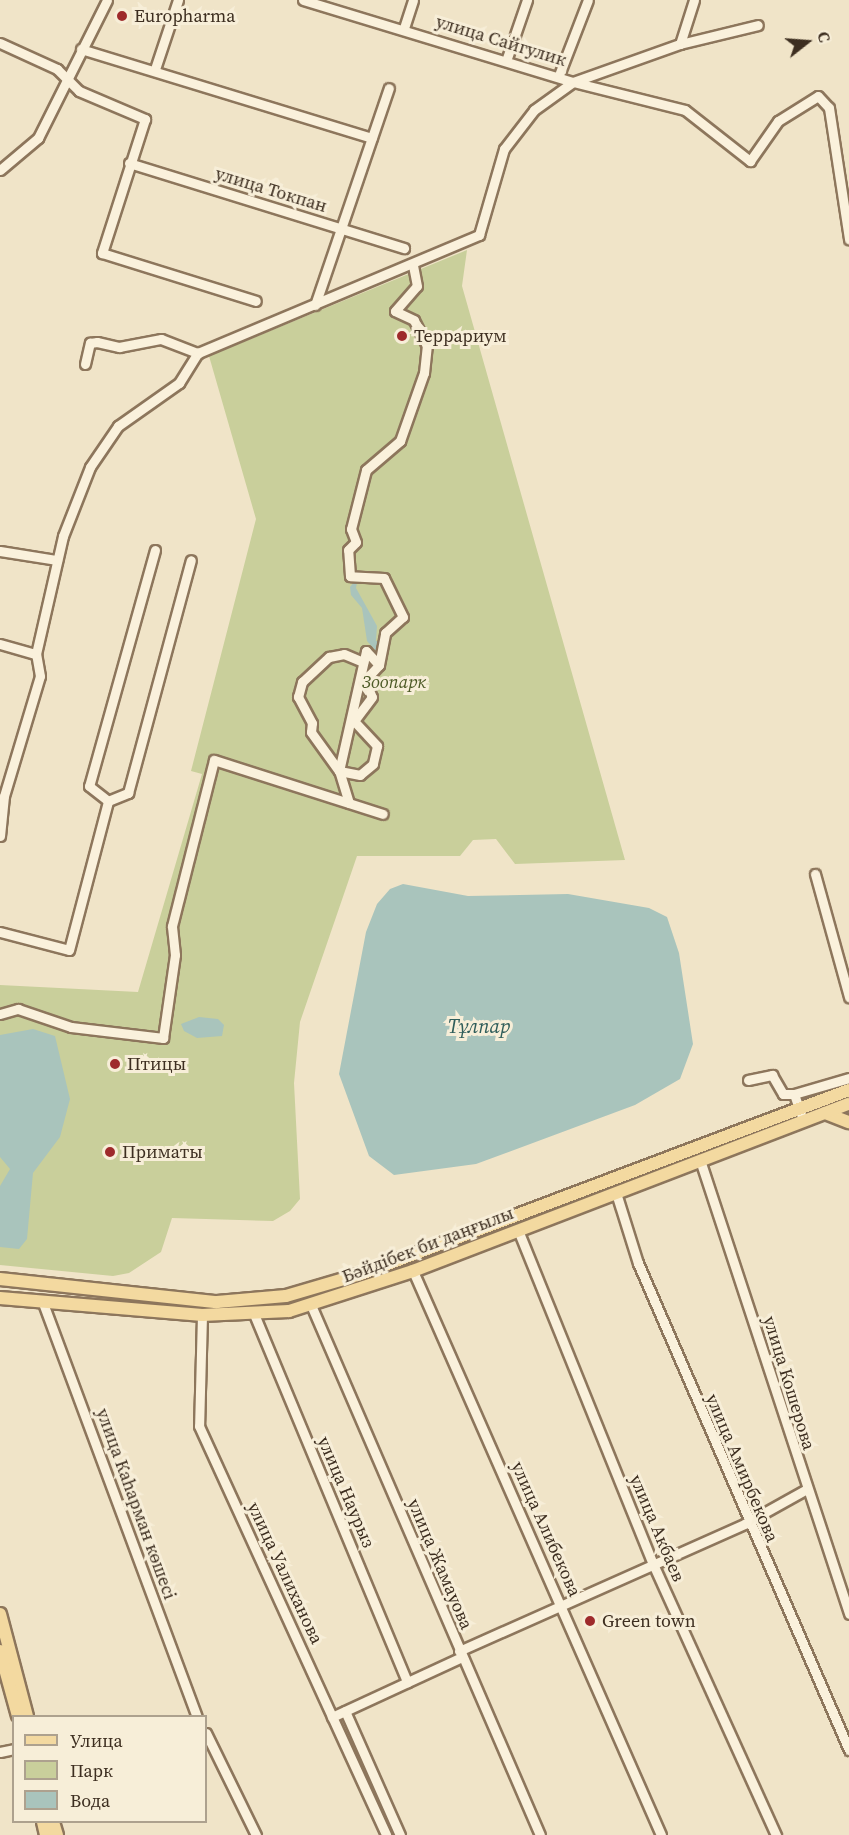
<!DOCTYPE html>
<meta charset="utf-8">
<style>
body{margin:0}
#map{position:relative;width:849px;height:1835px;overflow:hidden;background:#f0e4c8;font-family:"Source Serif 4",serif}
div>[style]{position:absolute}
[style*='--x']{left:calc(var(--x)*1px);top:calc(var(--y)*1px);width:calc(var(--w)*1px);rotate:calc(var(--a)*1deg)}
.green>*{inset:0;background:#c9cf9b}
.water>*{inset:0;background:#a9c4bc}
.roads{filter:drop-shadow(2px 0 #8d765c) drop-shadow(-2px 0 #8d765c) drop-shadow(0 2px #8d765c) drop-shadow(0 -2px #8d765c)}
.minor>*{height:9px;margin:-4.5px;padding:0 4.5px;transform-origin:4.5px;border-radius:4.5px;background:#faf1dc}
.major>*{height:12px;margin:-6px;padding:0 6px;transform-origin:6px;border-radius:6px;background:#f3d9a0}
.dots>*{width:16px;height:16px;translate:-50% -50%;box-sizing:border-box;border:3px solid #f7eed8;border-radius:50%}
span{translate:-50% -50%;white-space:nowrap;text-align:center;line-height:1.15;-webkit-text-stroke:6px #f7eed8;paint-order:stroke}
.poi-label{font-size:18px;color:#3d2e20}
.left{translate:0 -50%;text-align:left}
.street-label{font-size:18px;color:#3d2e20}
.park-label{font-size:18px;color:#4d5a26;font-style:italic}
.water-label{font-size:20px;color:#2f5d5a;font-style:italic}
.legend{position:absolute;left:12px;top:1715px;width:195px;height:108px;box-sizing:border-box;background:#f7eed8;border:2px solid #ada18e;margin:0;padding:8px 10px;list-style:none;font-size:18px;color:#3d2e20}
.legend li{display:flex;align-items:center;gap:12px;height:30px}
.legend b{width:30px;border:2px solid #ada18e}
.north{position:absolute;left:777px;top:12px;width:60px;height:60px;-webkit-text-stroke:4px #f7eed8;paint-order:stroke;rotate:73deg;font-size:16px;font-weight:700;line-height:24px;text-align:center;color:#3d2e20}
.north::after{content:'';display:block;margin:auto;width:21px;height:27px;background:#3d2e20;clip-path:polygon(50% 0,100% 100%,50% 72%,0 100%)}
</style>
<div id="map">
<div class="green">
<i style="clip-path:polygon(467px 250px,462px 286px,625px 860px,515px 864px,496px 839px,473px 840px,460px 856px,357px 856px,300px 1022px,294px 1083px,300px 1199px,290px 1211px,273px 1221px,172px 1218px,161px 1252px,129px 1273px,113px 1276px,0 1265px,0 985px,138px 992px,202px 774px,191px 771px,256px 519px,209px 356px)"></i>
</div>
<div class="water">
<i style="clip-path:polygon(358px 577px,356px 588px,377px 626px,376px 641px,381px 641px,376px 651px,367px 641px,362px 608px,351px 595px,350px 587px)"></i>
<i style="clip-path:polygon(403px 884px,468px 896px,568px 894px,649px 908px,667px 917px,679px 953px,693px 1044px,680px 1079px,635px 1105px,476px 1164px,394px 1175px,369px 1156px,339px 1074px,366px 932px,377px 904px,390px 889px)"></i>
<i style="clip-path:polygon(199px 1017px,218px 1019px,224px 1025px,222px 1036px,197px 1038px,184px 1031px,181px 1024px)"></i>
<i style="clip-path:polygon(33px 1029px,55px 1036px,70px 1099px,60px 1137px,33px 1173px,27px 1239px,19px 1249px,0 1247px,0 1186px,10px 1169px,0 1157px,0 1035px)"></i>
</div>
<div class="roads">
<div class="minor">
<i style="--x:303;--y:0;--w:282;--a:16.9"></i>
<i style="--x:573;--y:82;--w:114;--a:-19.6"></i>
<i style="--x:680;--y:44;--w:46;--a:-72.3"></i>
<i style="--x:404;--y:28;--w:29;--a:-72"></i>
<i style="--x:0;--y:43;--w:63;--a:24.5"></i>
<i style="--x:57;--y:69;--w:31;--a:45"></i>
<i style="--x:79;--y:91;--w:72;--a:23"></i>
<i style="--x:145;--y:119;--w:141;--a:107.8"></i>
<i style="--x:102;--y:253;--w:161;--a:17.3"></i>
<i style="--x:680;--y:44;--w:80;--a:-13.7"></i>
<i style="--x:81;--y:49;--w:304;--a:17"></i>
<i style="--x:506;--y:61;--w:65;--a:-71"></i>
<i style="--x:155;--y:69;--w:73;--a:-71.6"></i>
<i style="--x:559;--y:75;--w:80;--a:-68.9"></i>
<i style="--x:129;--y:163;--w:288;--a:17.2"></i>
<i style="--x:0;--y:170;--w:50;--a:-40.1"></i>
<i style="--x:38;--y:138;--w:154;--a:-63.4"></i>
<i style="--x:315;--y:305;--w:229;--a:-71.2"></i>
<i style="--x:85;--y:364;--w:22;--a:-77"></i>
<i style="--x:90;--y:343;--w:7;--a:-8"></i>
<i style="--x:97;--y:342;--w:23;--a:13"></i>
<i style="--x:119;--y:347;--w:43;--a:-10.8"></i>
<i style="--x:161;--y:339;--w:40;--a:21"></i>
<i style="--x:155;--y:550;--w:245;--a:105.6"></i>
<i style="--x:89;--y:786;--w:24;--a:38"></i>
<i style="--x:108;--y:801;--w:22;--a:-22"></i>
<i style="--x:128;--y:793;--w:241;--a:-74.9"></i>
<i style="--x:0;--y:551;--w:58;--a:9"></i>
<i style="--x:0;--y:644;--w:37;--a:16"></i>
<i style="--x:379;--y:665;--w:33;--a:-79"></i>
<i style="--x:385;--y:633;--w:24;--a:-42"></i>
<i style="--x:403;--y:617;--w:43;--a:-116"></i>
<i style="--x:384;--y:578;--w:34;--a:-177"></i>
<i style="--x:350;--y:576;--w:26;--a:-94"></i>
<i style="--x:348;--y:550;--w:11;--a:-45"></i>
<i style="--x:356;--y:542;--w:14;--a:-111"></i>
<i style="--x:351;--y:529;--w:61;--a:-75.7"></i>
<i style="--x:366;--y:470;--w:45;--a:-40.5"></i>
<i style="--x:400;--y:441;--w:72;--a:-70.6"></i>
<i style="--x:424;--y:373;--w:27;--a:-84"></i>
<i style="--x:427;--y:346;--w:29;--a:-117"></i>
<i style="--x:414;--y:320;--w:21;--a:-155"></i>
<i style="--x:395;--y:311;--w:33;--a:-49"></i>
<i style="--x:417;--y:286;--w:20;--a:-101"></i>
<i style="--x:349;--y:803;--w:34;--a:-107"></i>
<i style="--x:339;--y:771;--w:123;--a:-77.3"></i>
<i style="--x:366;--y:651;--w:19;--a:47"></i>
<i style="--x:379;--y:665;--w:21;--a:133"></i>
<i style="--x:365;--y:680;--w:18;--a:68"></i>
<i style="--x:372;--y:697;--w:30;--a:127"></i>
<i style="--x:354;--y:721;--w:34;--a:47"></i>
<i style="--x:377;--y:746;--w:18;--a:103"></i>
<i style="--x:373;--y:764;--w:17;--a:140"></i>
<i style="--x:360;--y:775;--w:21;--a:-169"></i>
<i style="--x:339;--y:771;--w:48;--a:-125.7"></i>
<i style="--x:311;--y:732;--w:9;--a:-84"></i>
<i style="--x:312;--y:723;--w:30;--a:-118"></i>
<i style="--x:298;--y:697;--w:16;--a:-75"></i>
<i style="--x:302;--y:682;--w:37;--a:-43"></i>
<i style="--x:329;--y:657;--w:15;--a:-11"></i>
<i style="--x:344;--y:654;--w:21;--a:23"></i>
<i style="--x:0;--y:836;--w:40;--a:-84.3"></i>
<i style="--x:4;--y:796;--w:125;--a:-73.3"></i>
<i style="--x:40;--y:676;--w:22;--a:-100"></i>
<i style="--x:36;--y:654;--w:121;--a:-77.1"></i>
<i style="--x:63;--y:536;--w:74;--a:-68.6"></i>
<i style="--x:90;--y:467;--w:50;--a:-55.7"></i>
<i style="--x:118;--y:426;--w:75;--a:-35.2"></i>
<i style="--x:179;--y:383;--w:36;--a:-58"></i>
<i style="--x:198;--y:353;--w:305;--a:-22.8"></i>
<i style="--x:479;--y:235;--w:90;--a:-73.8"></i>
<i style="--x:504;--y:149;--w:49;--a:-52.4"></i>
<i style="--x:534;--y:110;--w:48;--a:-35.7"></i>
<i style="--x:573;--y:82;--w:115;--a:14"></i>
<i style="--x:685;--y:110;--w:83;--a:38.1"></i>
<i style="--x:750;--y:161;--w:49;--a:-55"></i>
<i style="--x:778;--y:121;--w:47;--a:-32"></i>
<i style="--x:818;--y:96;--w:16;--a:47"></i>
<i style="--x:829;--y:108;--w:133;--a:81.3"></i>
<i style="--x:815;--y:874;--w:128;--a:74.5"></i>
<i style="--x:0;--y:932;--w:71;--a:14.6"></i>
<i style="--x:69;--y:950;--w:154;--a:-75.3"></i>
<i style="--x:0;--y:1014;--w:19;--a:-16"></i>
<i style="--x:18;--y:1009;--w:56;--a:18.8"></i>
<i style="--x:71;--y:1027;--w:93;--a:6.8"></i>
<i style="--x:163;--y:1038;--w:84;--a:-81.8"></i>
<i style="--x:175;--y:955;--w:29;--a:-96"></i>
<i style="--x:172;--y:926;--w:171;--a:-75.8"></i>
<i style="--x:214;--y:760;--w:177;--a:17.7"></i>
<i style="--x:748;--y:1080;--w:25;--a:-12"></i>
<i style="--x:772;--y:1075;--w:22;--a:60"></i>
<i style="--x:783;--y:1094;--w:11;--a:0"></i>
<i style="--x:794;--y:1094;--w:21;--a:71"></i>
<i style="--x:794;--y:1094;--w:57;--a:-16.2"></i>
<i style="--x:700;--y:1160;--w:478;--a:71.8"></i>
<i style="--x:616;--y:1193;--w:73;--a:72.6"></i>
<i style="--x:638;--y:1263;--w:531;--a:66.57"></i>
<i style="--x:518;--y:1230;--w:360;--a:68"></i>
<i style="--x:653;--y:1564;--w:298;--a:65.6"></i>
<i style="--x:413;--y:1271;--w:616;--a:66.26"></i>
<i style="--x:43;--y:1303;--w:441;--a:69.6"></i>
<i style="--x:311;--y:1305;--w:577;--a:66.63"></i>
<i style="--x:254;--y:1314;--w:399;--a:67.4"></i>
<i style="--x:202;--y:1315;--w:111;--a:91.5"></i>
<i style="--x:199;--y:1426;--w:450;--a:65.4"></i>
<i style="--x:459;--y:1651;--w:314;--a:-24"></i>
<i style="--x:746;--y:1523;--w:68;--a:-29.2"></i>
<i style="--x:345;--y:1711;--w:136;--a:66.1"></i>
<i style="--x:332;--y:1717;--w:143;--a:-24.8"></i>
<i style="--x:206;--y:1733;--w:114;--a:63.9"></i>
<i style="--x:0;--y:1752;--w:14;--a:-12"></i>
</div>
<div class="major">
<i style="--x:825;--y:1113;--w:26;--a:21"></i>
<i style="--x:0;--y:1279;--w:218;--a:6.1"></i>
<i style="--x:217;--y:1302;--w:69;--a:-5"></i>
<i style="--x:286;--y:1296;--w:78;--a:-16.3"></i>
<i style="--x:361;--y:1274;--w:522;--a:-20.66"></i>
<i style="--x:0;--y:1298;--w:203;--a:4.8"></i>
<i style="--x:202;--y:1315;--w:87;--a:-2.6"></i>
<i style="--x:289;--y:1311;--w:130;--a:-17.9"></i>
<i style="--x:413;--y:1271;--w:467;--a:-21"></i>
<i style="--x:0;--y:1614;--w:106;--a:75.2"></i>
<i style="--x:0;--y:1651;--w:67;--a:74.5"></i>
<i style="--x:43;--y:1822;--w:13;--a:77"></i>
<i style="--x:53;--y:1822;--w:14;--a:73"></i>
</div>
</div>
<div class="dots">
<i style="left:122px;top:16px;background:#9e2a2b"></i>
<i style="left:402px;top:336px;background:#9e2a2b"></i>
<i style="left:115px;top:1064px;background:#9e2a2b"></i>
<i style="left:110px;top:1152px;background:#9e2a2b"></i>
<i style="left:590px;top:1621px;background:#9e2a2b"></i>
</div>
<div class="poi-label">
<span class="left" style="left:134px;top:16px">Europharma</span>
<span class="left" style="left:414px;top:336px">Террариум</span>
<span class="left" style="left:127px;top:1064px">Птицы</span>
<span class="left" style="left:122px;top:1152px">Приматы</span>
<span class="left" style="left:602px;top:1621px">Green town</span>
</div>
<div class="street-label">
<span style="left:501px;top:41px;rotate:17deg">улица Сайгулик</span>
<span style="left:271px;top:190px;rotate:17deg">улица Токпан</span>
<span style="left:428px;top:1245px;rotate:-21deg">Бәйдібек би даңғылы</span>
<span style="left:789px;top:1383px;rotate:73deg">улица Кошерова</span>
<span style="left:742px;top:1468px;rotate:67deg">улица Амирбекова</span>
<span style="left:346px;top:1492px;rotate:67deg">улица Наурыз</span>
<span style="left:136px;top:1504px;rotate:70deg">улица Каһарман көшесі</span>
<span style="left:657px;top:1528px;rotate:67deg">улица Акбаев</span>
<span style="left:546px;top:1529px;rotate:66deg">улица Алибекова</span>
<span style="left:440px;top:1564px;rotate:67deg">улица Жамауова</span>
<span style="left:285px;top:1573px;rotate:65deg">улица Уалиханова</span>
</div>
<div class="park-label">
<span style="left:394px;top:682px">Зоопарк</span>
</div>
<div class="water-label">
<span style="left:479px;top:1026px">Тұлпар</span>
</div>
<ul class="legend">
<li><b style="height:8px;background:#f3d9a0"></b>Улица</li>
<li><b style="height:16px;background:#c9cf9b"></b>Парк</li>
<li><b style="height:16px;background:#a9c4bc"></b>Вода</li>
</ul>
<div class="north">С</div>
</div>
